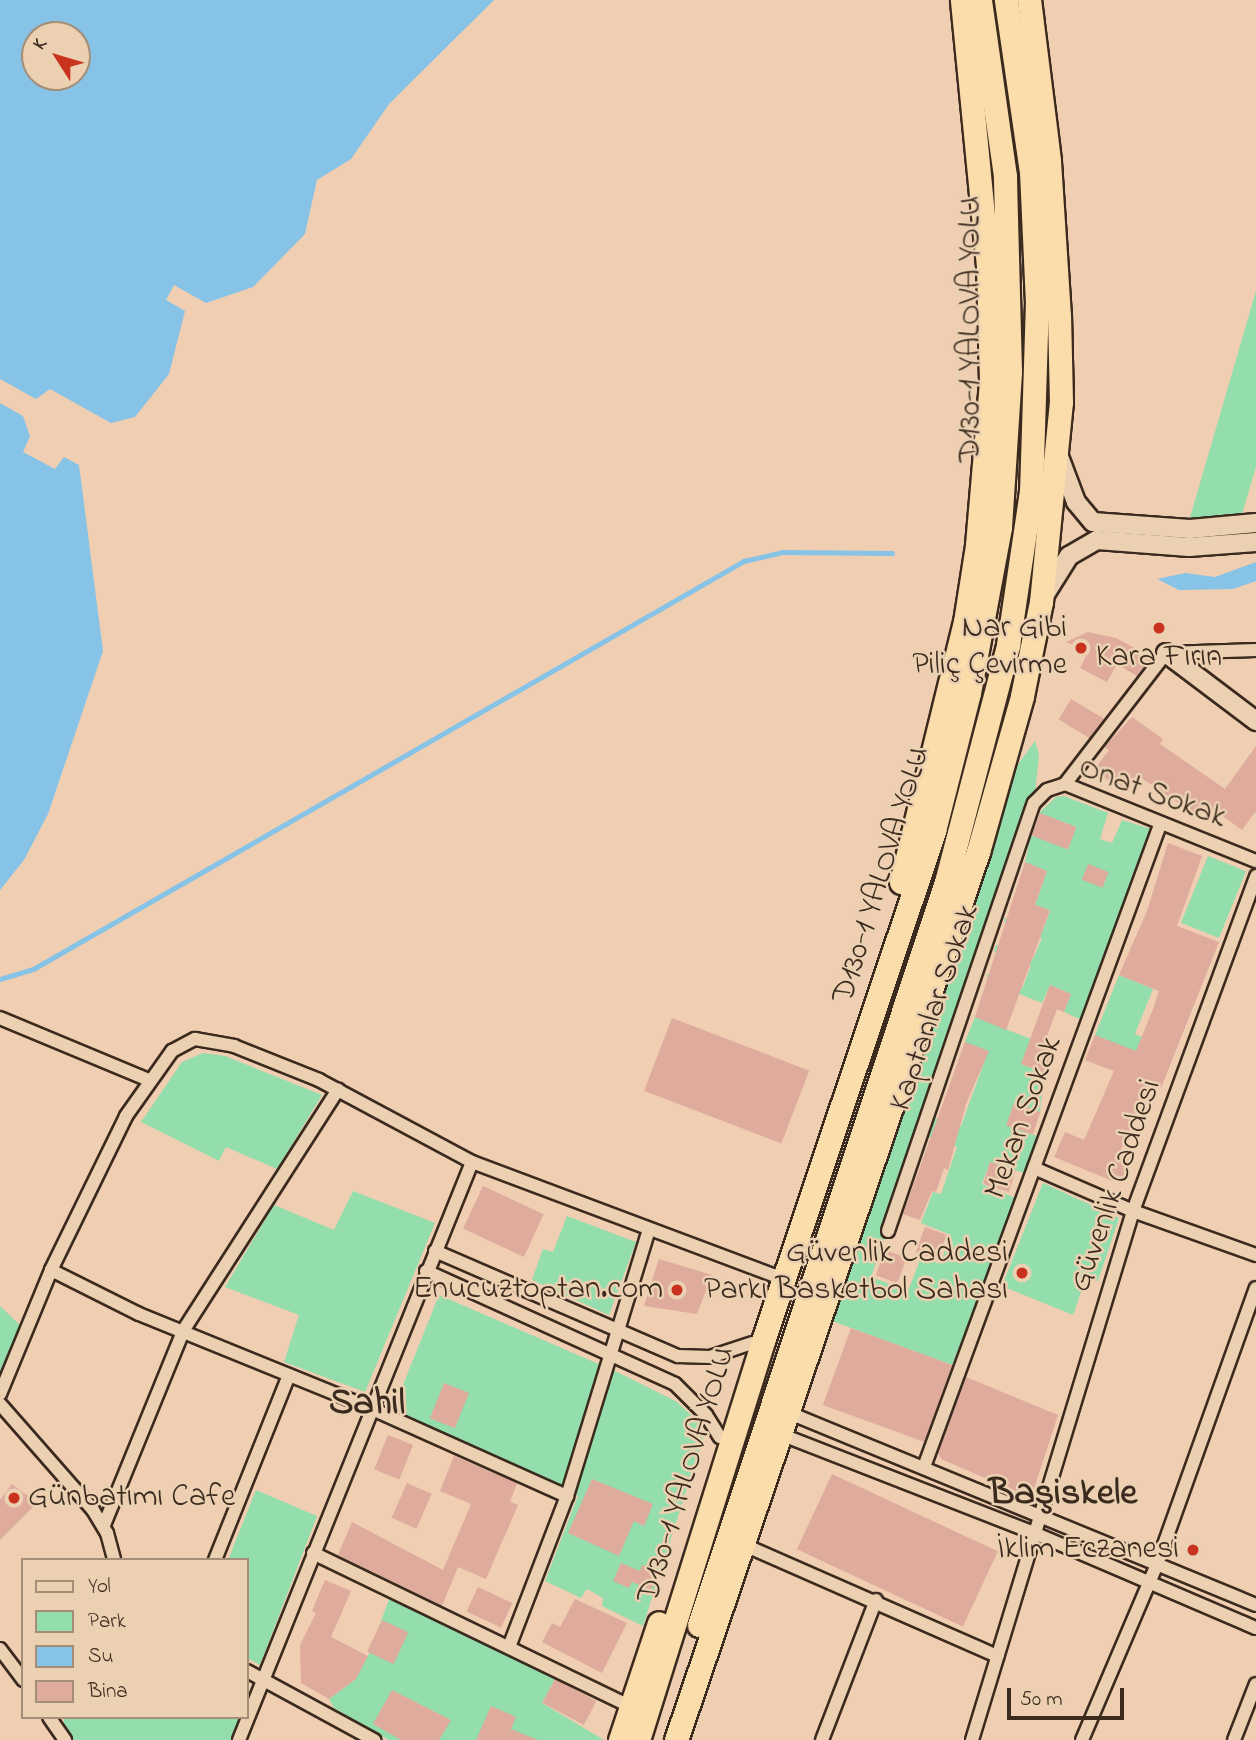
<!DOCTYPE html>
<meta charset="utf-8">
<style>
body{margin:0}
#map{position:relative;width:1256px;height:1740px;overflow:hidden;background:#efceb2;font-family:"Indie Flower",sans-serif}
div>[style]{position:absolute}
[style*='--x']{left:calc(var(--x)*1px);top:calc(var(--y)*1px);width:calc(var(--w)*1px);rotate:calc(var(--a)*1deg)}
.green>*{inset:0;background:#94ddac;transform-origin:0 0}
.water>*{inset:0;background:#86c3e6}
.stream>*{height:4.5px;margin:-2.25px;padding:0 2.25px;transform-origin:2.25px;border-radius:2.25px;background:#86c3e6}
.building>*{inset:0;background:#deab9c;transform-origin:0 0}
.roads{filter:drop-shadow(2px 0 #3b2a1e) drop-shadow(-2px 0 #3b2a1e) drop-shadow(0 2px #3b2a1e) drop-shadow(0 -2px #3b2a1e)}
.street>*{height:12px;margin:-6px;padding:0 6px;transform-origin:6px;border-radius:6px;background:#ebd1b2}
.secondary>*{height:18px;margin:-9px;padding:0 9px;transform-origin:9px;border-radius:9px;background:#ebd1b2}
.highway>*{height:23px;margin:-11.5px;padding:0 11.5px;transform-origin:11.5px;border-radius:11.5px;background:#fbddab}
.dots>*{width:19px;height:19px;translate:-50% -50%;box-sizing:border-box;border:4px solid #ebd1b2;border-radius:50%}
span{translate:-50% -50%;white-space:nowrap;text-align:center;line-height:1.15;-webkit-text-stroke:5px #ebd1b2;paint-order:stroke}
.street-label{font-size:32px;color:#3b2a1e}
.poi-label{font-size:32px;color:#3b2a1e}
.right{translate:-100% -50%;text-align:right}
.left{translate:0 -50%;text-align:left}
.district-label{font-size:38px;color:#3b2a1e;font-weight:700}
.legend{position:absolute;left:21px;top:1558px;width:228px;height:161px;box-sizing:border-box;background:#ebd1b2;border:2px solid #a58e77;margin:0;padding:9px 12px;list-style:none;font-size:21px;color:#3b2a1e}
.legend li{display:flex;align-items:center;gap:14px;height:35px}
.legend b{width:35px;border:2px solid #a58e77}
.north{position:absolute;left:21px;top:21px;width:70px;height:70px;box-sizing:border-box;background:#ebd1b2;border:2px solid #a58e77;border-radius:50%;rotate:307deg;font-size:19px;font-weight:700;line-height:28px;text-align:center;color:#3b2a1e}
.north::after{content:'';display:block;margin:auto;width:24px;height:32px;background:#c8321e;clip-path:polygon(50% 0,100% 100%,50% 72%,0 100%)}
.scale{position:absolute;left:1007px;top:1688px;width:117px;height:32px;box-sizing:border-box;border:4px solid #3b2a1e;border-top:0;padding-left:9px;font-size:21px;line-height:24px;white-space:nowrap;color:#3b2a1e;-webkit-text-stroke:5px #ebd1b2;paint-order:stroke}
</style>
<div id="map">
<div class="green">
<i style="clip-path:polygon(1256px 291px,1256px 467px,1239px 524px,1187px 528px)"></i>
<i style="clip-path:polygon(1035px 741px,1039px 755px,1034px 803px,871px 1277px,908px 1291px,921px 1257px,940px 1264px,951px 1235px,921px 1223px,933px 1192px,941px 1194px,957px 1147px,929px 1137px,935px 1118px,961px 1126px,988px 1052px,965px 1042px,975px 1017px,1031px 1039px,1021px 1064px,1044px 1073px,1040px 1112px,1014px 1103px,1007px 1125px,1042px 1138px,1027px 1174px,990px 1162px,982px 1184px,1018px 1199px,952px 1365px,824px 1318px,1006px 781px)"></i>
<i style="clip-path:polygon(1064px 796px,1108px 813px,1100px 839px,1112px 843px,1122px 820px,1154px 830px,1084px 1021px,1064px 1012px,1071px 994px,1050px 985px,1042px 1003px,989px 982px,986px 974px,1022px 989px,1031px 966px,994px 952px,996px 945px,1033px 959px,1042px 938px,1005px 923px,1004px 918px,1042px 932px,1050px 911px,1035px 905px,1047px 871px,1025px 862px,1031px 835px,1068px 849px,1076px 827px,1039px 813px,1056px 797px)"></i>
<i style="left:1208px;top:856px;width:41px;height:72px;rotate:22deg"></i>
<i style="clip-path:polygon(1119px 975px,1153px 989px,1135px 1034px,1176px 1050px,1127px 1075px,1095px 1035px)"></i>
<i style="clip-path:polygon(203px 1053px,225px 1056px,322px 1095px,277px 1169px,226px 1147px,219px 1161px,141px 1122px,182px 1062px)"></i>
<i style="clip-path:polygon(1043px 1183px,1119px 1218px,1098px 1281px,1086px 1278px,1073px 1315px,1002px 1286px)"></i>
<i style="clip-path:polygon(353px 1191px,435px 1223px,365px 1392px,284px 1362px,299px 1315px,225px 1287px,274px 1205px,334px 1230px)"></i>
<i style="clip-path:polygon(567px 1216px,636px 1242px,609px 1315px,532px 1280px,543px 1249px,553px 1252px)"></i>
<i style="clip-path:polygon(439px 1295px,617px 1372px,677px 1402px,698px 1422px,704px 1435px,643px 1626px,602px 1606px,603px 1598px,587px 1589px,581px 1598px,545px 1581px,578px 1496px,392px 1412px)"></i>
<i style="clip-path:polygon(0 1306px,20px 1325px,0 1372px)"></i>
<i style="clip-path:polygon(256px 1490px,317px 1516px,260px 1665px,247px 1658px,247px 1560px,228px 1560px)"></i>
<i style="clip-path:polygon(390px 1597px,556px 1678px,542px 1703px,604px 1740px,389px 1740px,334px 1708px,329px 1699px,352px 1682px,368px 1656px)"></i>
<i style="left:64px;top:1717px;width:179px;height:27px"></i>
</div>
<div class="water">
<i style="clip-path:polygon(evenodd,0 0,494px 0,389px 104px,351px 159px,317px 180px,305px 234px,253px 287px,206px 303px,174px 285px,166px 300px,185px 311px,169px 374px,135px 417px,111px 423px,50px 389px,36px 399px,0 379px,0 0,77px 35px,77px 77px,35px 77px,35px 35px,77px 35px)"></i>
<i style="clip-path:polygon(0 403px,23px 416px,30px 436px,23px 452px,55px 469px,64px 457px,79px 465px,103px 651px,48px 814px,24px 860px,0 890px)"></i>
<i style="clip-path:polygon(1256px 562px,1256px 581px,1233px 589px,1179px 590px,1157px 579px,1185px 573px,1215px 577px)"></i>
</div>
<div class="stream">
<i style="--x:0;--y:979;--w:37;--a:-17"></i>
<i style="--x:35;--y:968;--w:818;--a:-29.86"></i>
<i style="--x:744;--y:561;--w:40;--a:-13"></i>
<i style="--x:783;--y:552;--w:109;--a:0.5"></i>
</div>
<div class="building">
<i style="clip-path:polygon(1088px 632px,1116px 638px,1152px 657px,1137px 676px,1117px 664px,1107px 682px,1080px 668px,1088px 652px,1066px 642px)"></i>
<i style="left:1071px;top:699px;width:39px;height:24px;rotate:31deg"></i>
<i style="clip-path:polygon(1132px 717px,1163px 739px,1160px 744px,1225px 789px,1256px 746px,1256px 811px,1242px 830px,1205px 803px,1196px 815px,1137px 775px,1125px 792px,1094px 770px,1109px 750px,1104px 747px)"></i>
<i style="left:1040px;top:813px;width:39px;height:24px;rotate:21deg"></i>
<i style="clip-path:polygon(1168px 843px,1202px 856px,1177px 926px,1219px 942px,1161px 1088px,1149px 1084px,1119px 1154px,1130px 1159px,1120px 1184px,1054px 1157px,1065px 1132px,1084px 1140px,1114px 1071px,1085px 1060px,1095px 1035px,1136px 1051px,1153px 1009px,1159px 991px,1119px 975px,1147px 911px)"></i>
<i style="clip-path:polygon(1025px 862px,1047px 871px,1035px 905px,1050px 910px,1006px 1030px,975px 1017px)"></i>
<i style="left:1088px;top:864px;width:22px;height:17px;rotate:21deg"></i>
<i style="clip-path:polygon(1050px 985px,1071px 994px,1064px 1012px,1057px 1009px,1044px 1044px,1056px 1049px,1045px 1073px,1021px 1064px)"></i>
<i style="left:672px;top:1018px;width:147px;height:78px;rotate:21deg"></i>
<i style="clip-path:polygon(965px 1042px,989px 1051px,966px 1104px,948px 1170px,944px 1168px,936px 1192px,932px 1191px,920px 1220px,903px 1214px)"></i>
<i style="left:1014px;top:1103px;width:28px;height:24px;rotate:19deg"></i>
<i style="left:990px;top:1162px;width:27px;height:23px;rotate:17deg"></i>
<i style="left:483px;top:1186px;width:67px;height:47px;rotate:25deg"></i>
<i style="left:925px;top:1227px;width:23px;height:27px;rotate:20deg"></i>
<i style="left:885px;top:1250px;width:23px;height:27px;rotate:20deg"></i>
<i style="clip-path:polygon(659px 1259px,712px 1275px,697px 1314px,644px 1306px)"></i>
<i style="left:851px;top:1328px;width:108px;height:82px;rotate:20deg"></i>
<i style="clip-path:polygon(966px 1377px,1058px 1415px,1031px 1498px,941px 1459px,938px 1453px)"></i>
<i style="left:444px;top:1383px;width:27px;height:38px;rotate:22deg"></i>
<i style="left:388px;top:1435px;width:27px;height:37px;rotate:22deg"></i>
<i style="clip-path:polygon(454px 1456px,517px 1483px,510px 1502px,518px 1505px,486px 1579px,458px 1567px,442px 1606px,338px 1555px,352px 1522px,443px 1570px,471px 1504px,440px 1491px)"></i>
<i style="left:832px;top:1474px;width:183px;height:83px;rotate:25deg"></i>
<i style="clip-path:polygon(592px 1479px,653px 1504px,644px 1526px,634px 1521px,619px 1556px,568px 1533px)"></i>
<i style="left:407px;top:1483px;width:27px;height:38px;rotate:24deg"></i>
<i style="clip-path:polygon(12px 1484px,37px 1503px,0 1540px,0 1500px)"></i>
<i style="clip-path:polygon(621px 1563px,640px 1571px,642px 1565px,659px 1572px,651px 1590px,632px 1582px,629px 1588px,613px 1581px)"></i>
<i style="clip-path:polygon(325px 1580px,351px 1591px,331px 1637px,368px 1656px,356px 1679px,329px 1699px,301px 1683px,300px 1645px,316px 1613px,312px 1611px)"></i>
<i style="left:478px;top:1587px;width:38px;height:27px;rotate:25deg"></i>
<i style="clip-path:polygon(575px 1599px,627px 1623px,602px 1673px,542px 1642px,552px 1623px,560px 1627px)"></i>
<i style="left:382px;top:1620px;width:29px;height:35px;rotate:25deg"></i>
<i style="left:555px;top:1679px;width:47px;height:27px;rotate:28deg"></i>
<i style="clip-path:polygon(392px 1690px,451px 1720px,439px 1740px,401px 1740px,373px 1724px)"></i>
<i style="clip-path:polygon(491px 1706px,516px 1717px,511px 1729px,538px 1740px,476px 1740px)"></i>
</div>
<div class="roads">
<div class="street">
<i style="--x:1065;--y:784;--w:165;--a:-52.4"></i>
<i style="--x:1166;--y:653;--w:90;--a:-1.9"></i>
<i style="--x:0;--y:1018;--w:161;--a:22.6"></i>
<i style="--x:1034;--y:1168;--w:108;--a:23.5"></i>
<i style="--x:1133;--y:1211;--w:131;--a:19.7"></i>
<i style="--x:888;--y:1231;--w:452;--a:-71.2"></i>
<i style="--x:1034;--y:803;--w:18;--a:-45"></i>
<i style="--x:1047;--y:790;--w:19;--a:-18"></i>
<i style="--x:1065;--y:784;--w:206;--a:22"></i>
<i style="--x:435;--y:1251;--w:265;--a:23.4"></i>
<i style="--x:678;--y:1356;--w:32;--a:2"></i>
<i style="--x:710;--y:1357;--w:44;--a:-18.4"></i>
<i style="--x:51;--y:1270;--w:98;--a:26.6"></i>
<i style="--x:139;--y:1314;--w:249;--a:22.1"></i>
<i style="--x:370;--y:1408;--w:216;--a:24.1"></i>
<i style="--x:426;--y:1271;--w:273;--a:24.4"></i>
<i style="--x:675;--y:1384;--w:44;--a:45"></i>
<i style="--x:706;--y:1415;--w:26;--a:58"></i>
<i style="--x:0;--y:1394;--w:134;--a:-67.6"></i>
<i style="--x:51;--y:1270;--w:171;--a:-64"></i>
<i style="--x:126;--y:1116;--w:80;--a:-54.7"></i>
<i style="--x:172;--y:1051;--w:26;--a:-28"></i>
<i style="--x:195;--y:1039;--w:40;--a:10"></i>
<i style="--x:234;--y:1046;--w:92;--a:21.8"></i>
<i style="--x:319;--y:1080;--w:174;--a:28.2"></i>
<i style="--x:472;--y:1162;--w:325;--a:20.6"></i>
<i style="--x:0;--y:1404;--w:141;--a:48.7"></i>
<i style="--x:93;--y:1510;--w:27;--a:59"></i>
<i style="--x:107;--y:1533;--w:28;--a:75"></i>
<i style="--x:787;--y:1412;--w:507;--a:22.37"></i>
<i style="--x:780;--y:1434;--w:273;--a:21.3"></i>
<i style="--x:1034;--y:1533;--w:241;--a:23.2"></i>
<i style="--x:924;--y:1467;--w:684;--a:-69.82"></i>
<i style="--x:104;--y:1525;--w:209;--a:-67.8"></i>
<i style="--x:183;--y:1331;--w:287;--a:-57.3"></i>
<i style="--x:742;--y:1544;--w:279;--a:23.7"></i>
<i style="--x:313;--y:1553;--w:354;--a:25.8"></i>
<i style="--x:215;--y:1560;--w:199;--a:-68.2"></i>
<i style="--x:509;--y:1647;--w:162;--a:-69"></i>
<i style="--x:567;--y:1496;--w:278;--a:-72.9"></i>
<i style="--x:0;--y:1649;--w:39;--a:53"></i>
<i style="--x:247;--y:1671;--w:145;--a:28.5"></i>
<i style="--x:49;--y:1717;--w:28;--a:55"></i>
<i style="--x:239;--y:1740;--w:623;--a:-68.04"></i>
<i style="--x:822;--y:1740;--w:150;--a:-68.9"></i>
<i style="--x:972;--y:1740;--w:553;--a:-73.07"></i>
<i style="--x:1133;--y:1211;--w:357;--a:-69.8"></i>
<i style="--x:1082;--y:1740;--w:191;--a:-66.9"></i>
<i style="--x:1157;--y:1564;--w:293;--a:-70.3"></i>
<i style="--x:1234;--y:1740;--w:60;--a:-68.6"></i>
</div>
<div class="secondary">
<i style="--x:1058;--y:454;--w:51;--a:69.4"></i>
<i style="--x:1076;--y:502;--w:26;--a:50"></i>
<i style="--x:1093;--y:522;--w:97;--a:4.1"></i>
<i style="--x:1190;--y:529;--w:66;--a:-5.2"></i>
<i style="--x:1044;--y:596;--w:47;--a:-58"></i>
<i style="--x:1069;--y:556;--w:32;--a:-30"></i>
<i style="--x:1097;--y:540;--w:92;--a:4.4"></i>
<i style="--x:1189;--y:547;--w:67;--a:-4.3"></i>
<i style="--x:1166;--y:653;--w:113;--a:37.1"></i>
</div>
<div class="highway">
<i style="--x:901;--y:882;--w:268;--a:-76.2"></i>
<i style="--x:965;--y:622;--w:78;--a:-81.1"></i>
<i style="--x:977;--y:545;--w:165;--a:-85.1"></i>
<i style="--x:991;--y:381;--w:115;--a:-91.5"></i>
<i style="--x:988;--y:266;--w:267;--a:-95.6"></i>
<i style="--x:699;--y:1625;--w:783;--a:-71.61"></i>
<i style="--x:946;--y:882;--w:245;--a:-75.3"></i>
<i style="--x:1008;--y:645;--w:155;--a:-81.5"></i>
<i style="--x:1031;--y:492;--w:189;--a:-88.2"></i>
<i style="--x:1037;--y:303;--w:131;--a:-92.6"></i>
<i style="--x:1031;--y:172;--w:174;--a:-98.3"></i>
<i style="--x:620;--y:1740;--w:123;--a:-71.6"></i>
<i style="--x:638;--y:1740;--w:421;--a:-72.6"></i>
<i style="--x:764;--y:1338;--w:535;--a:-71.46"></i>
<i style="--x:934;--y:831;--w:142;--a:-75.8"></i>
<i style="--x:969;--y:693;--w:169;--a:-79.4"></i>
<i style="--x:1000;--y:527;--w:156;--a:-86.3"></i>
<i style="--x:1010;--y:371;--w:195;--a:-91.5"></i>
<i style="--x:1005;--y:176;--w:178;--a:-98.1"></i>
<i style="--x:676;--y:1740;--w:938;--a:-71.22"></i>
<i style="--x:978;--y:852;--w:162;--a:-74.2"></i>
<i style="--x:1022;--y:696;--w:96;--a:-78.6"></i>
<i style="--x:1041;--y:602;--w:201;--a:-84.3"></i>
<i style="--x:1061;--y:402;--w:86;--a:-91.3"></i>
<i style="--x:1059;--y:316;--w:156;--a:-93.7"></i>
<i style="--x:1049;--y:160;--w:161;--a:-97.1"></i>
</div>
</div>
<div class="dots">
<i style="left:1159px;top:628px;background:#c8321e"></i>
<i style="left:1081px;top:648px;background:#c8321e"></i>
<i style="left:1022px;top:1273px;background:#c8321e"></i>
<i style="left:677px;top:1290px;background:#c8321e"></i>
<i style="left:14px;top:1498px;background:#c8321e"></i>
<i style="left:1193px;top:1550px;background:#c8321e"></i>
</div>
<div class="street-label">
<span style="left:972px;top:329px;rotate:-90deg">D130-1 YALOVA YOLU</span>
<span style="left:1152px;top:794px;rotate:20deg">Onat Sokak</span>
<span style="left:883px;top:875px;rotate:-73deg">D130-1 YALOVA YOLU</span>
<span style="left:936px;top:1008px;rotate:-71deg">Kaptanlar Sokak</span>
<span style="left:1025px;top:1118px;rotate:-70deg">Mekan Sokak</span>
<span style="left:1117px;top:1186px;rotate:-71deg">Güvenlik Caddesi</span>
<span style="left:688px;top:1475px;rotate:-73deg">D130-1 YALOVA YOLU</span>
</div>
<div class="poi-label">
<span class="right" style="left:1067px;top:648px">Nar Gibi<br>Piliç Çevirme</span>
<span style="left:1159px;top:658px">Kara Fırın</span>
<span class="right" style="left:1008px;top:1273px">Güvenlik Caddesi<br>Parkı Basketbol Sahası</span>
<span class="right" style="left:663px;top:1290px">Enucuztoptan.com</span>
<span class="left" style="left:28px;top:1498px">Günbatımı Cafe</span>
<span class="right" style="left:1179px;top:1550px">İklim Eczanesi</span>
</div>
<div class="district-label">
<span style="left:367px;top:1405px">Sahil</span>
<span style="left:1063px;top:1495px">Başiskele</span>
</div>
<ul class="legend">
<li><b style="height:9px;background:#ebd1b2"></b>Yol</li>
<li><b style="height:19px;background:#94ddac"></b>Park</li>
<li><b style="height:19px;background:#86c3e6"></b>Su</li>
<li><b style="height:19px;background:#deab9c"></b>Bina</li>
</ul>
<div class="north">K</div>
<div class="scale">50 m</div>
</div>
